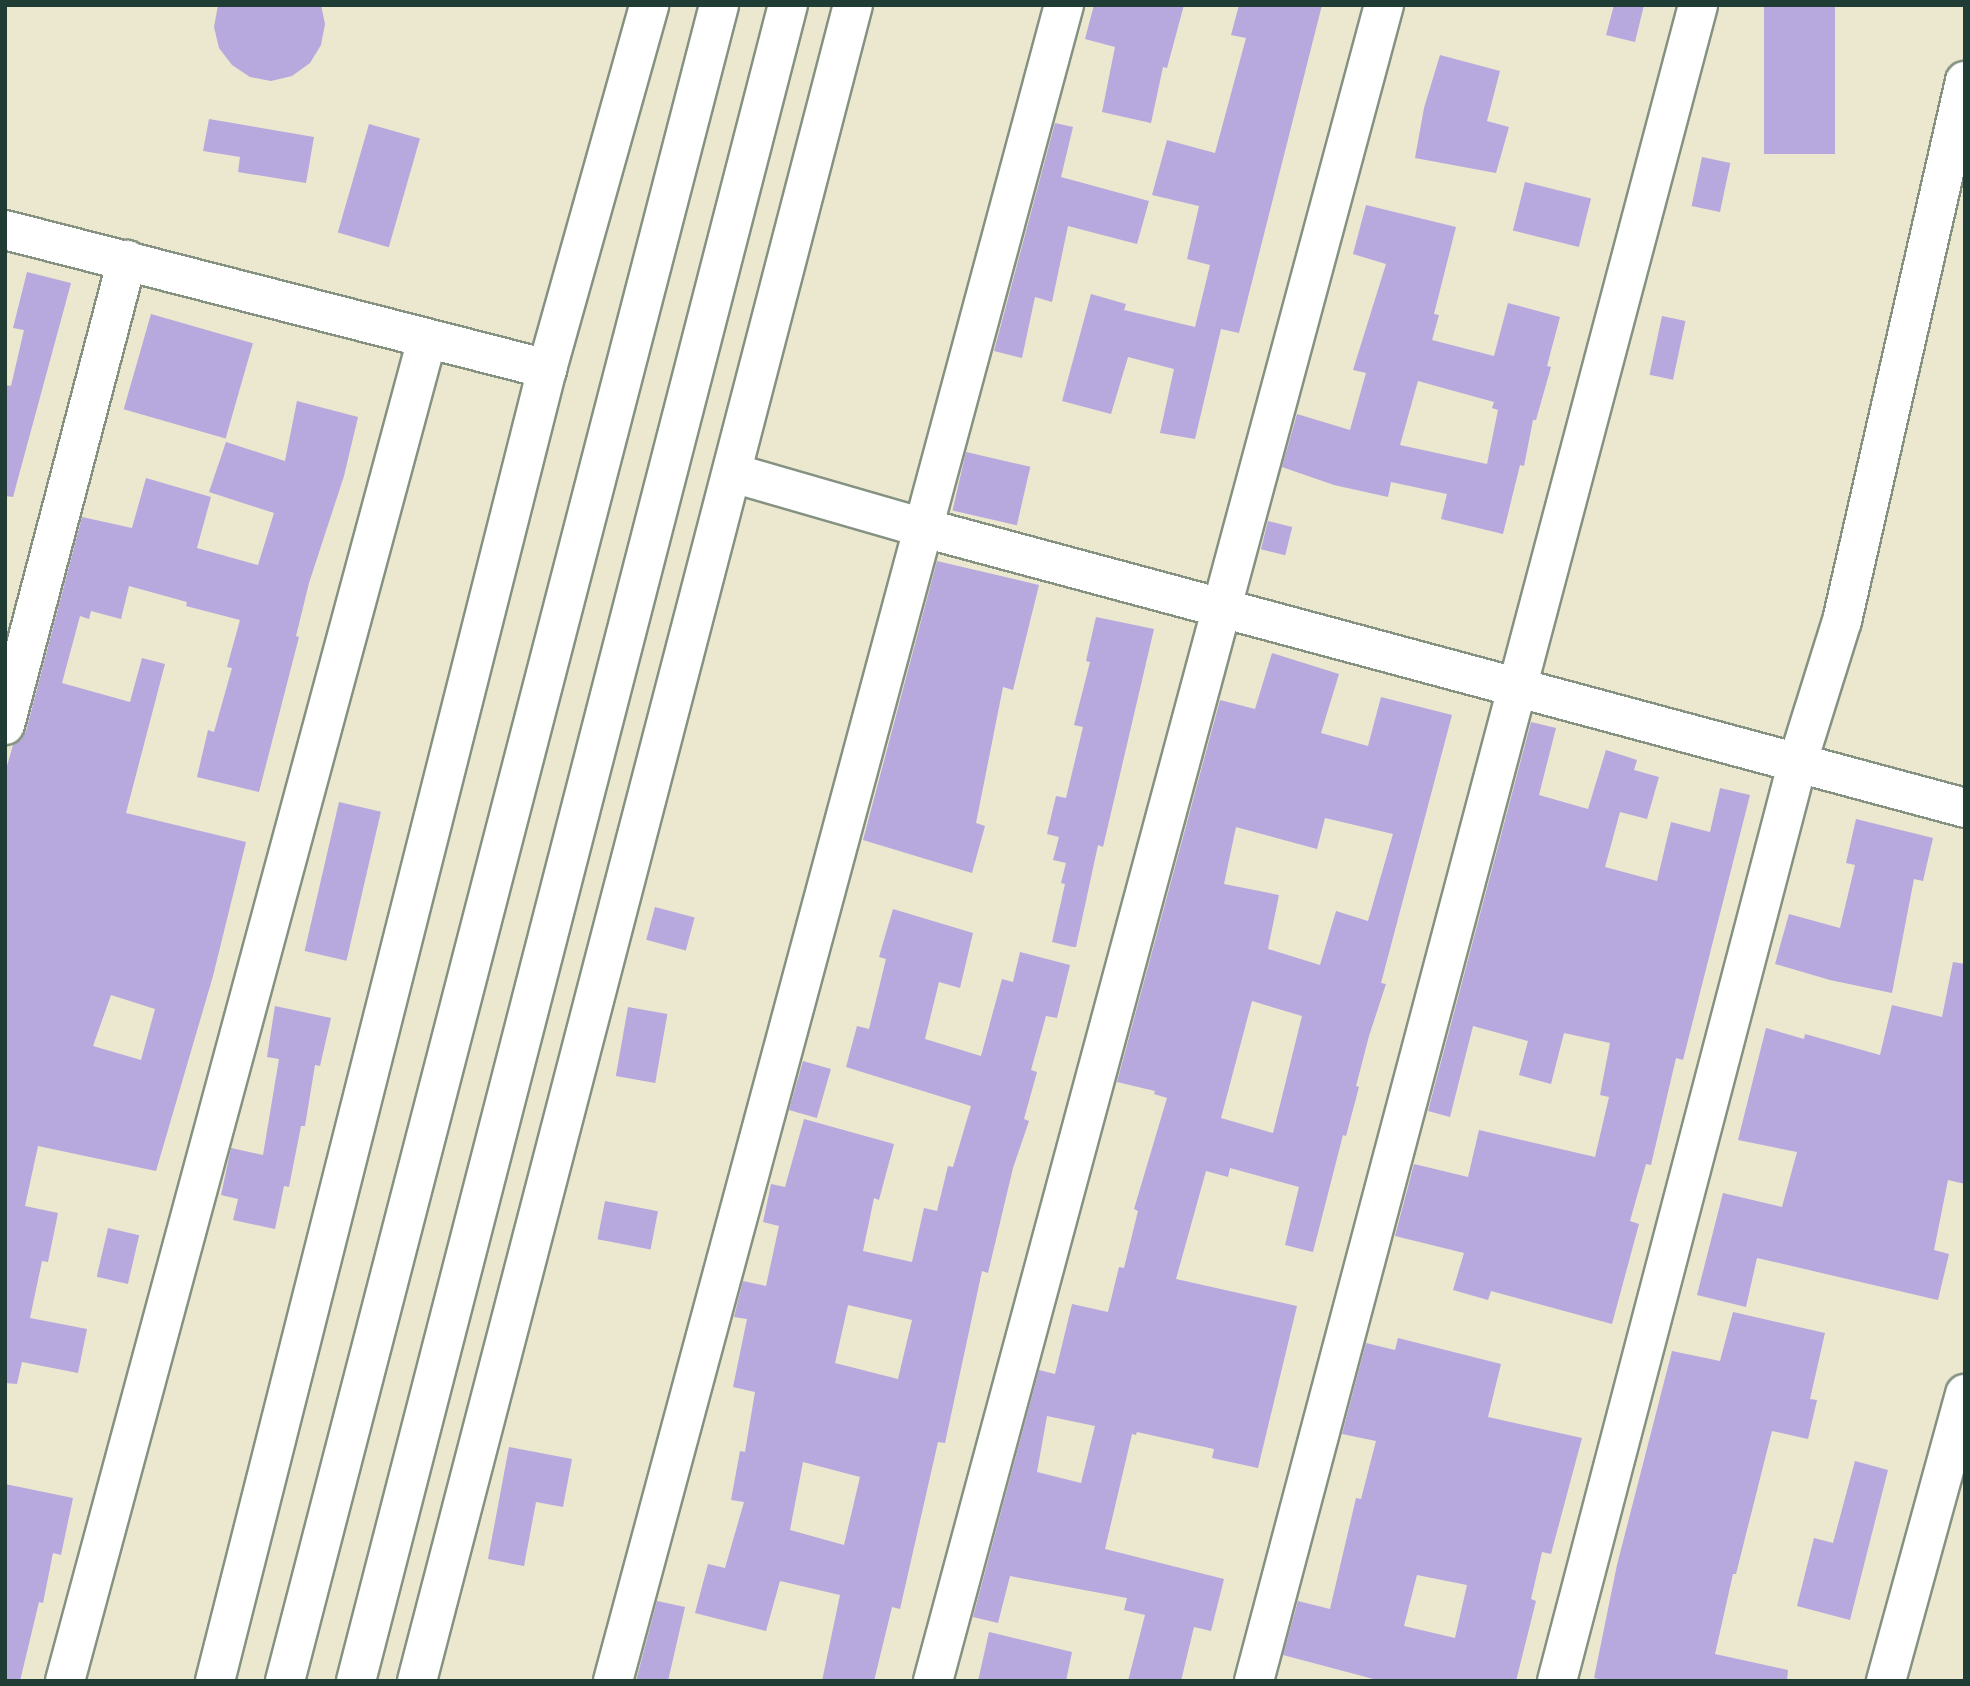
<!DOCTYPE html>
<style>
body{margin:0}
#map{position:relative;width:1970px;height:1686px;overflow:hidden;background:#ebe8cf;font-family:Pangolin,sans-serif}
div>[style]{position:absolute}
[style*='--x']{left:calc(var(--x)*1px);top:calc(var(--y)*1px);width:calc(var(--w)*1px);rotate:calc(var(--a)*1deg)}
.building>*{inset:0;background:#b7a8de;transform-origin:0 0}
.roads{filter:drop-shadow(2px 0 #859282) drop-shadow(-2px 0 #859282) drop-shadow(0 2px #859282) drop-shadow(0 -2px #859282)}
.minor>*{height:38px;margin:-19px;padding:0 19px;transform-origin:19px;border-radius:19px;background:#fff}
.major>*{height:38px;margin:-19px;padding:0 19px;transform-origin:19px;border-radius:19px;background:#fff}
span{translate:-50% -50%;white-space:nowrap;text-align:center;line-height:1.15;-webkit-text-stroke:5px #f6f6f2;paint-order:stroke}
.frame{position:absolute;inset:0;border:7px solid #1f3d34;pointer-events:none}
</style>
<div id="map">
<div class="building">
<i style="clip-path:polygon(218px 5px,321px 5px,325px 24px,321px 45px,310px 63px,292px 76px,271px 81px,250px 77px,232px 65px,219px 48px,214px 27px)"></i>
<i style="clip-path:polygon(1094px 5px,1184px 5px,1167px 68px,1163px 67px,1151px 123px,1102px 112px,1115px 47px,1085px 39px)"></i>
<i style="clip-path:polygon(1239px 5px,1322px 5px,1239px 333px,1221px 329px,1195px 439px,1160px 433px,1174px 369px,1128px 357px,1111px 414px,1062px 401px,1091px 294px,1126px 304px,1124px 310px,1195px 327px,1210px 265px,1187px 259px,1199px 206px,1152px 195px,1167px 140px,1215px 153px,1246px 38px,1231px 35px)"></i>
<i style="clip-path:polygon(1614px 5px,1644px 5px,1635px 42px,1606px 35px)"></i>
<i style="left:1764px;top:5px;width:71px;height:149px"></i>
<i style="clip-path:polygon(1440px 55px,1500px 71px,1487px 121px,1509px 127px,1496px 173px,1415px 158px,1424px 108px)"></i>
<i style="clip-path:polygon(209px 119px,314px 137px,306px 183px,238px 172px,240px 157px,203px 151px)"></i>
<i style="clip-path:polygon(1055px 123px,1073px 127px,1061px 177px,1149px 201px,1137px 244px,1068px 226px,1052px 302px,1035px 297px,1022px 358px,994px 351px)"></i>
<i style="left:369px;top:124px;width:53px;height:113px;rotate:16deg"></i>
<i style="left:1702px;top:157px;width:29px;height:50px;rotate:12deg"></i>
<i style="left:1525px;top:182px;width:68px;height:50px;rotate:14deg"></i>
<i style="clip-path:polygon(evenodd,1366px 205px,1456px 227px,1434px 314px,1439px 315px,1432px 340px,1494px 356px,1508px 303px,1560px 317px,1547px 366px,1551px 367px,1536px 420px,1533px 420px,1524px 466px,1520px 465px,1503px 534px,1441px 519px,1447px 494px,1391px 482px,1388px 497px,1334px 485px,1282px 467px,1297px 414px,1350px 430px,1366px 373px,1353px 370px,1386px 264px,1353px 254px,1366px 205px,1418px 381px,1494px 402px,1492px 408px,1498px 410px,1487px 464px,1400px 445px,1418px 381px)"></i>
<i style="clip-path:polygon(27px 272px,71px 283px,13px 497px,5px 496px,5px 385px,11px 386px,24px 330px,13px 328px)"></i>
<i style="left:151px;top:314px;width:106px;height:99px;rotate:16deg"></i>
<i style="left:1662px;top:316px;width:24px;height:60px;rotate:12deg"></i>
<i style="clip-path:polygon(evenodd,297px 401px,358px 417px,344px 476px,309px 583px,296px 636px,299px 637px,259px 792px,197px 777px,208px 730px,214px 732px,232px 668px,227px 667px,240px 620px,186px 606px,187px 602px,129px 586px,121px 619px,91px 611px,89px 619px,80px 616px,62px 683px,130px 702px,142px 658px,165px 664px,126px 813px,246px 842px,213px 976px,156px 1171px,38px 1146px,25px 1206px,58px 1213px,48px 1262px,42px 1261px,30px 1318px,87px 1329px,78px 1373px,22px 1362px,17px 1384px,5px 1383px,5px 773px,13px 745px,21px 740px,26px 731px,82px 517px,132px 528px,146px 478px,211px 497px,197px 548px,258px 565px,274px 513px,209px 492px,226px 442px,285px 461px,297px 401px,111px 995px,155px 1009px,141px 1060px,93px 1046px,111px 995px)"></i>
<i style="left:966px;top:452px;width:66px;height:60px;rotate:13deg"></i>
<i style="left:1268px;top:521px;width:25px;height:29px;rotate:14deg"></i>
<i style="clip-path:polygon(937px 561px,1039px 585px,1013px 690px,1003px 687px,976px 823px,985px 826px,972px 873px,863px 840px)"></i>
<i style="clip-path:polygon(1096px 617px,1154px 629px,1103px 847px,1098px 845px,1076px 947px,1073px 947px,1052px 942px,1065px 884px,1061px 883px,1066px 863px,1053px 860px,1059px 837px,1047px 834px,1056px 796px,1066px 798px,1083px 727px,1074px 725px,1090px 662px,1086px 661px)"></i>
<i style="clip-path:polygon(evenodd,1272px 653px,1339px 674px,1321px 733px,1368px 746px,1381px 697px,1452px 715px,1381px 983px,1386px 984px,1369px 1036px,1356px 1086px,1359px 1087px,1346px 1136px,1343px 1135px,1313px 1252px,1285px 1245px,1299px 1187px,1230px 1168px,1228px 1177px,1206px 1171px,1176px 1279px,1297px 1306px,1258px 1468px,1212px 1458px,1214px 1449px,1137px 1432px,1136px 1435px,1132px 1434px,1105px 1549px,1224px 1579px,1211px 1631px,1194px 1627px,1181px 1681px,1128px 1681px,1145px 1615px,1124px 1610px,1127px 1598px,1010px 1576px,998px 1623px,973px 1617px,1039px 1370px,1055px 1374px,1072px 1304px,1108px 1312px,1119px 1267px,1124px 1268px,1138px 1211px,1134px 1209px,1167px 1098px,1154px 1094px,1155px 1091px,1117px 1082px,1220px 700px,1255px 709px,1272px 653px,1325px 818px,1393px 834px,1368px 921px,1336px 911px,1320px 965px,1268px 949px,1279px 895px,1224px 884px,1236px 827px,1317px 849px,1325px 818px,1272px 653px,1252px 1001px,1302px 1016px,1273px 1133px,1221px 1118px,1252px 1001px,1272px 653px,1047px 1416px,1095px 1426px,1081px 1483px,1037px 1472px,1047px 1416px)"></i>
<i style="clip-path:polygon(1531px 722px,1556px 728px,1539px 795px,1588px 809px,1606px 750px,1637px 760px,1634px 770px,1659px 777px,1647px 819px,1620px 812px,1605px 867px,1657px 881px,1671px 822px,1710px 832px,1720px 788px,1750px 795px,1683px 1060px,1676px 1058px,1651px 1165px,1646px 1164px,1630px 1221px,1639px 1224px,1612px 1324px,1491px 1291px,1488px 1300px,1453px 1290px,1464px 1253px,1395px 1236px,1414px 1164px,1468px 1177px,1479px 1130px,1595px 1157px,1609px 1097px,1600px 1095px,1610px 1043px,1564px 1033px,1551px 1084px,1519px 1075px,1528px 1041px,1473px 1026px,1450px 1117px,1428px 1111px)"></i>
<i style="left:339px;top:802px;width:43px;height:153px;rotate:13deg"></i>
<i style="clip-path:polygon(1856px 819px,1933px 838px,1923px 881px,1914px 879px,1892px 993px,1830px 980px,1775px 964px,1789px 914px,1840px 928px,1855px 865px,1846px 863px)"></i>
<i style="left:655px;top:907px;width:41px;height:34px;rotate:15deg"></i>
<i style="clip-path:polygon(evenodd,893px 909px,973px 933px,960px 988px,939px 982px,925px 1039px,981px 1056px,1002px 979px,1013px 982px,1020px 952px,1070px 965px,1057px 1018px,1046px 1016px,1031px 1070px,1037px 1072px,1024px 1119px,1029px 1121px,1013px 1168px,988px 1273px,982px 1271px,945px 1443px,938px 1442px,900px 1609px,892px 1607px,874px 1681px,822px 1681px,840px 1595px,780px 1581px,766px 1631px,695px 1613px,708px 1564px,725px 1568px,744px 1502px,731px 1500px,740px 1451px,745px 1452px,755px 1392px,733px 1387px,747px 1319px,734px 1317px,743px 1281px,766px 1286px,779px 1226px,763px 1222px,771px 1184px,785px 1187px,804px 1119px,894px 1144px,879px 1200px,874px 1198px,863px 1251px,912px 1262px,924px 1208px,937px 1211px,948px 1166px,953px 1167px,971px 1106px,846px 1067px,857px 1026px,869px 1029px,886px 959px,879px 957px,893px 909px,848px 1305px,912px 1320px,898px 1379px,835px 1363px,848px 1305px,893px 909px,803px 1462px,860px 1477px,844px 1545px,790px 1530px,803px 1462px)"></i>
<i style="clip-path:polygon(1953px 962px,1965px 964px,1965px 1184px,1948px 1180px,1934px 1250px,1949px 1254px,1938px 1300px,1757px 1258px,1746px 1307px,1697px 1295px,1723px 1193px,1782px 1207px,1797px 1152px,1738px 1140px,1766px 1028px,1804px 1039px,1805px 1034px,1880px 1055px,1892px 1005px,1942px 1017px)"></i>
<i style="clip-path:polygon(275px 1006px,331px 1018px,320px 1066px,315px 1065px,305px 1126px,301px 1126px,289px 1187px,284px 1186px,275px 1229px,233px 1220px,238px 1199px,221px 1195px,231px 1148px,263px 1155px,279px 1059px,267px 1057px)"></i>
<i style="left:628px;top:1007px;width:40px;height:70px;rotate:10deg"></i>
<i style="left:803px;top:1061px;width:29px;height:51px;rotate:16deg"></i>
<i style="left:605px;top:1201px;width:54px;height:39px;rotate:11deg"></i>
<i style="left:108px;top:1228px;width:32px;height:50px;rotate:13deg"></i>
<i style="clip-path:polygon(1733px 1312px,1825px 1333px,1810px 1399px,1817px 1400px,1808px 1439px,1772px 1431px,1736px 1574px,1733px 1574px,1715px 1654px,1788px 1670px,1787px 1681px,1608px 1681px,1594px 1678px,1617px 1565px,1672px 1351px,1720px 1361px)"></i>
<i style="clip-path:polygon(evenodd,1398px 1338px,1501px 1364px,1488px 1417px,1582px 1438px,1551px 1554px,1542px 1552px,1531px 1599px,1536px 1601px,1516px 1681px,1381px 1681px,1283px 1655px,1298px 1601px,1330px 1609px,1356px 1498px,1361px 1499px,1376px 1441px,1342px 1434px,1366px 1343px,1395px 1350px,1398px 1338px,1417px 1575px,1467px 1585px,1455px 1638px,1404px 1626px,1417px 1575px)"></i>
<i style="clip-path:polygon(509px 1447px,572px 1459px,563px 1507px,536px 1502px,524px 1566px,488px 1559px)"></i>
<i style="clip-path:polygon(1855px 1461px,1888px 1470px,1850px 1620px,1797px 1606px,1814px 1538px,1833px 1543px)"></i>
<i style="clip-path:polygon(5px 1484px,73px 1498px,61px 1555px,53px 1553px,43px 1603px,39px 1602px,20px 1681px,5px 1681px)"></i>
<i style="clip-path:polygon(657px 1601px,685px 1607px,668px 1681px,636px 1681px)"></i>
<i style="clip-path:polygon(989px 1632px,1072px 1652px,1066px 1681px,978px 1681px)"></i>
</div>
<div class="roads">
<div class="minor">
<i style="--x:5;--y:230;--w:560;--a:14.38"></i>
<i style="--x:733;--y:473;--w:199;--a:16.1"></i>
<i style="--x:924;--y:528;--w:1078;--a:15.05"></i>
<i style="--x:5;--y:725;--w:481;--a:-75.3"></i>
<i style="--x:65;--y:1681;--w:1390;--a:-74.9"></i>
<i style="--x:215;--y:1681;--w:1353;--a:-75.8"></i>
<i style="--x:547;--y:369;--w:378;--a:-74.3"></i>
<i style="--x:417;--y:1681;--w:1732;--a:-75.42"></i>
<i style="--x:613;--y:1681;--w:1736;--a:-74.94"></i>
<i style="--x:933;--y:1681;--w:1736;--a:-74.94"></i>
<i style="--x:1254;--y:1681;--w:1734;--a:-75.16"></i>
<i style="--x:1557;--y:1681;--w:951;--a:-75.32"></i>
<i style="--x:1798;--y:761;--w:147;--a:-72.6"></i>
<i style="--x:1842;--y:621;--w:554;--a:-77.17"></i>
<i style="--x:1886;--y:1681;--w:298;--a:-74.6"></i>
</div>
<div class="major">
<i style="--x:285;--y:1681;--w:1731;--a:-75.48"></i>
<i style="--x:356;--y:1681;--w:1731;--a:-75.55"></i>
</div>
</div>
<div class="frame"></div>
</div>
